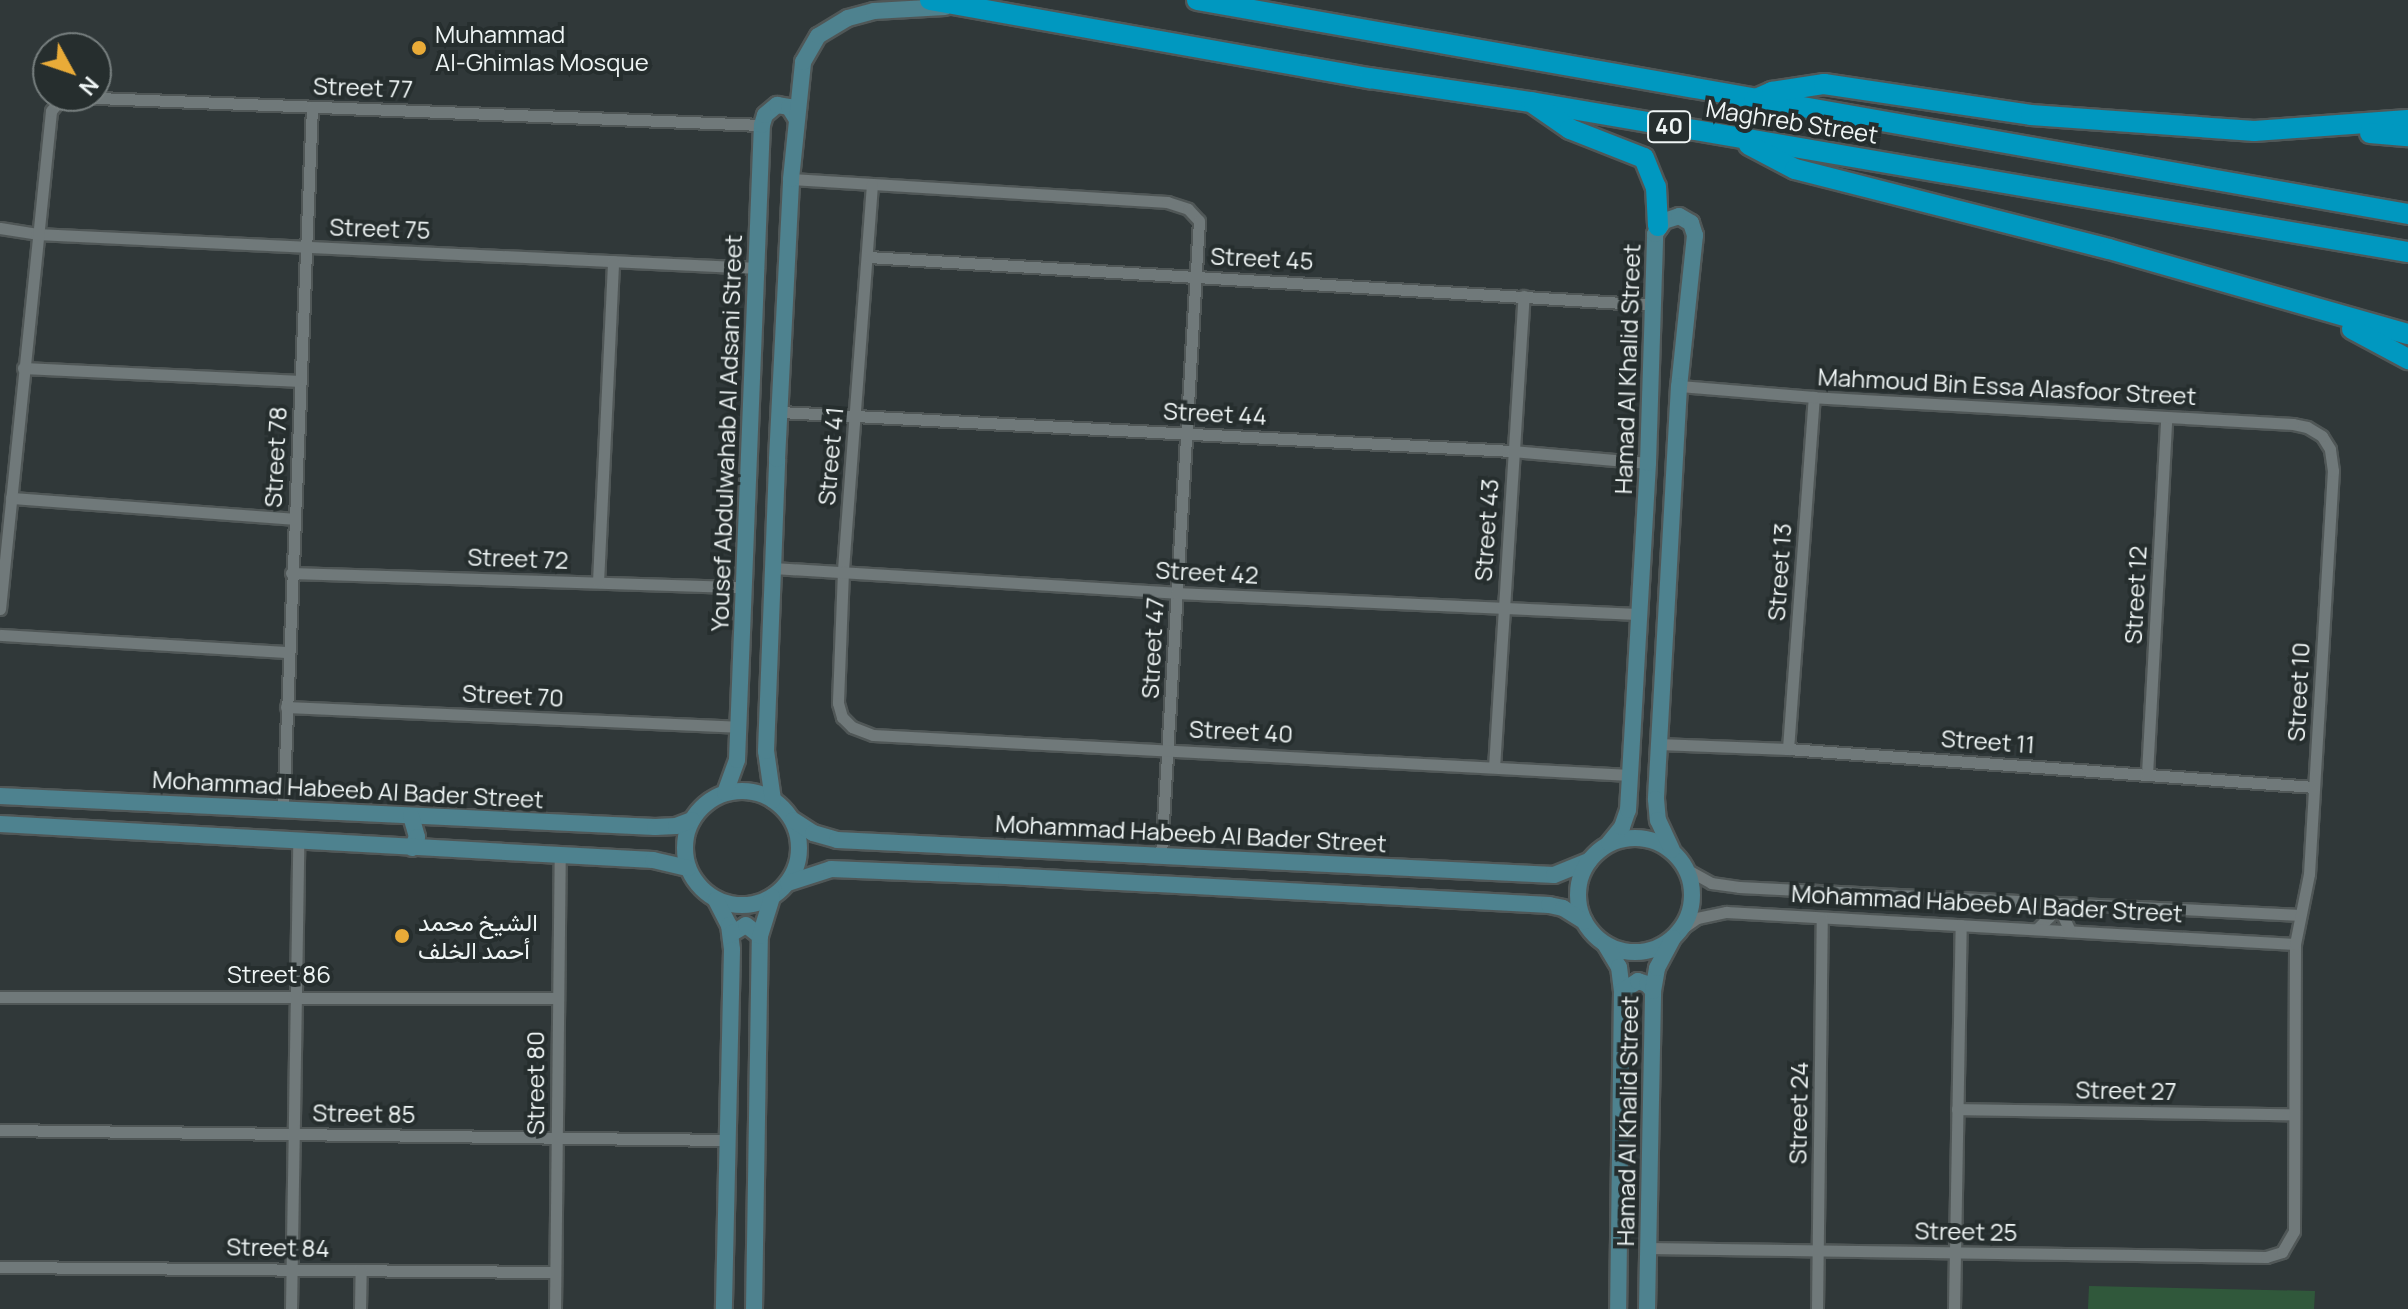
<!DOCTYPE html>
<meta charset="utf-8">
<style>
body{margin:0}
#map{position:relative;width:2408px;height:1309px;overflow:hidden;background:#303839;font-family:Manrope,Vazirmatn,sans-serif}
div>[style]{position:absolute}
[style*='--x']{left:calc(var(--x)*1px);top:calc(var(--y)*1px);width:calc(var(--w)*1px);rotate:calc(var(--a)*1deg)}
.green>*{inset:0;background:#30583b}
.roads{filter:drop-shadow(2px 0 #505757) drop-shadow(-2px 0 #505757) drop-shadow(0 2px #505757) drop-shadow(0 -2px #505757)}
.street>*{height:11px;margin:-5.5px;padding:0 5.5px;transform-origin:5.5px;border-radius:5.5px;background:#70797a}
.secondary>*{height:16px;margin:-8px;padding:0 8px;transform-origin:8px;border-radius:8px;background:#4e828f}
.secondary>.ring{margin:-8px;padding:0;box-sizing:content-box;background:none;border:16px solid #4e828f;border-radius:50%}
.highway>*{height:20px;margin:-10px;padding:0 10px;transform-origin:10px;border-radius:10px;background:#0098c0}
.dots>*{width:22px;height:22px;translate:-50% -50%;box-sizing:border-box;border:4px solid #262e2e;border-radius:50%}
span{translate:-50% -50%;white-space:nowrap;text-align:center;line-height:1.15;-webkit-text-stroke:8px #262e2e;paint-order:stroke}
.shield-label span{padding:2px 6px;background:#262e2e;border:2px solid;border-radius:6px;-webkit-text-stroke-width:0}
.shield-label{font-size:22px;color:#eff5f5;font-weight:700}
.poi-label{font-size:24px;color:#eff5f5}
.left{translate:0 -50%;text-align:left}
.street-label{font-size:24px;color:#eff5f5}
.north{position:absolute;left:32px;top:32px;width:80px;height:80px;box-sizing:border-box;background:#262e2e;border:2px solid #767e7e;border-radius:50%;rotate:130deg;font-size:22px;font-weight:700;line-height:32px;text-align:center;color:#eff5f5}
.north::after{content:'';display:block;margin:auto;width:28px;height:36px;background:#e9ab38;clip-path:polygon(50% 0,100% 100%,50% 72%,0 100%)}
</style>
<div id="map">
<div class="green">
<i style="clip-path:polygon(2089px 1286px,2315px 1291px,2314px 1309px,2088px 1309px)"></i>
</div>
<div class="roads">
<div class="street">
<i style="--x:791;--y:179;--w:377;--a:3.5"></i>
<i style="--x:1167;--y:202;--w:22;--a:18"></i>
<i style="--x:1188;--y:209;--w:16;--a:47"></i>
<i style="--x:1199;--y:221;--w:635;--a:93.43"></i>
<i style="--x:872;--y:184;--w:388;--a:94.3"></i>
<i style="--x:843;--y:571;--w:132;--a:92.2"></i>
<i style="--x:838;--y:703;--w:15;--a:74"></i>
<i style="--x:842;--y:717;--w:14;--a:45"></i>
<i style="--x:852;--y:727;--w:22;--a:21"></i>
<i style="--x:873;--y:735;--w:758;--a:3.02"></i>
<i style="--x:0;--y:228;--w:36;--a:9"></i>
<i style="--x:36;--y:234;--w:723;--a:2.7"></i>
<i style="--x:868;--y:257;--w:787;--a:3.49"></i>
<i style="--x:23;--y:368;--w:278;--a:2.7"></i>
<i style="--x:780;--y:412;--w:733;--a:3.05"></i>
<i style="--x:1512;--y:451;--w:137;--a:5"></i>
<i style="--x:11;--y:498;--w:284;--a:4.2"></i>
<i style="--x:773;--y:568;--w:404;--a:3.5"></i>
<i style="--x:1176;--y:593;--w:462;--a:2.6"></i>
<i style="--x:291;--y:573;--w:452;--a:1.8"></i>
<i style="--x:598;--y:582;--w:321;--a:-87.3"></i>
<i style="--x:0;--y:609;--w:501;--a:-84.15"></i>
<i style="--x:51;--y:111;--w:13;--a:-51"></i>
<i style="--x:59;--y:101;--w:15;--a:-16"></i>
<i style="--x:73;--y:97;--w:690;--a:2.33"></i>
<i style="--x:0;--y:635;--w:289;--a:3.4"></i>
<i style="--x:286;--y:707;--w:452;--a:2.5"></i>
<i style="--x:1658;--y:744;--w:130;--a:2.2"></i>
<i style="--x:1788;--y:749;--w:527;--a:4.13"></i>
<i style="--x:1788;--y:749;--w:353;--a:-85.8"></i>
<i style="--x:1494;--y:767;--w:472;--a:-86.4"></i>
<i style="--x:2147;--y:774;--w:357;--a:-86.9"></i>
<i style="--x:283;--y:810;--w:704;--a:-87.64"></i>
<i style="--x:1686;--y:869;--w:29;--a:29"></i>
<i style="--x:1711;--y:883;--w:28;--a:8"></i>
<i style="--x:1739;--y:887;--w:562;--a:2.86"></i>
<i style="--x:2037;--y:929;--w:17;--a:-45"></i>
<i style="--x:2049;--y:917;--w:16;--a:-108"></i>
<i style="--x:1680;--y:930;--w:21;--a:-35"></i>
<i style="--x:1697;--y:918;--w:30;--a:-12"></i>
<i style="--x:1726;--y:912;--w:570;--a:3.22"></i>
<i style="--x:2070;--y:931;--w:17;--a:-115"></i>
<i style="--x:2063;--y:916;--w:16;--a:-52"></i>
<i style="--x:0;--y:997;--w:557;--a:0.1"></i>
<i style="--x:1957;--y:1109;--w:337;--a:0.9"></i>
<i style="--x:0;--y:1130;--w:727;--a:0.79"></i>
<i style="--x:1648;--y:1248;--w:618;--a:0.83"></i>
<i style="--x:2266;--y:1257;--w:17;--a:-17"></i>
<i style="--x:2282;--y:1252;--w:24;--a:-60"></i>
<i style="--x:2294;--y:1231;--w:287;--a:-89.8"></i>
<i style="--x:2295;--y:944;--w:71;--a:-78.7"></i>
<i style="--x:2309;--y:874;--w:404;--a:-86.6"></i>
<i style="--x:2333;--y:471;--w:22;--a:-98"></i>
<i style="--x:2330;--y:449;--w:15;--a:-122"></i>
<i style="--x:2322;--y:436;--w:17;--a:-149"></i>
<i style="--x:2307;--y:427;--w:14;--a:-168"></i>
<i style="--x:2293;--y:424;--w:480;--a:-176.8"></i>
<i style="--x:1814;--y:397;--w:135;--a:-175.3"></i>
<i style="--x:0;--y:1267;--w:555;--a:0.52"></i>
<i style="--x:291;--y:1309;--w:468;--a:-89.1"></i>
<i style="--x:360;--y:1309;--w:39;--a:-89"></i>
<i style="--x:555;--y:1309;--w:452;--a:-89.4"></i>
<i style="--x:1817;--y:1309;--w:391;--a:-89.3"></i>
<i style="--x:1954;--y:1309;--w:384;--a:-89"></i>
</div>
<div class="secondary">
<i class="ring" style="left:685px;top:791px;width:98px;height:98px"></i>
<i style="--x:725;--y:793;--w:35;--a:-70"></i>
<i style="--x:737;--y:760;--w:635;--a:-87.75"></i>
<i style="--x:762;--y:125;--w:10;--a:-73"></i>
<i style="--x:765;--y:115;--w:16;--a:-40"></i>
<i style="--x:777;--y:105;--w:12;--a:9"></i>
<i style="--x:789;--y:107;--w:13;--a:58"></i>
<i style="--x:0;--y:796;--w:656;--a:2.71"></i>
<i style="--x:655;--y:827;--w:21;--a:-3"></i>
<i style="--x:676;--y:826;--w:17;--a:-21"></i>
<i style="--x:773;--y:800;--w:49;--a:-98.1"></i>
<i style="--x:766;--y:751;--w:292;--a:-87.8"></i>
<i style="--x:777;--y:459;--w:280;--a:-87.1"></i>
<i style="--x:791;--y:179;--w:118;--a:-84.1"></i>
<i style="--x:803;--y:62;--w:30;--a:-60"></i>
<i style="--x:818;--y:36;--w:35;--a:-31"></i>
<i style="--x:848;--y:18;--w:27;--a:-15"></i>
<i style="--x:874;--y:11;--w:71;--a:-3.2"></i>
<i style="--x:411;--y:816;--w:22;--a:74"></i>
<i style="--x:417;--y:837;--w:12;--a:114"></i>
<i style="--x:793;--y:820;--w:24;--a:33"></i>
<i style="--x:813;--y:833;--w:25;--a:16"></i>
<i style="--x:837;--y:840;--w:718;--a:2.79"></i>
<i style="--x:1554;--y:875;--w:38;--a:-22"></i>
<i style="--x:0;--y:824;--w:654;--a:3.16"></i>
<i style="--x:653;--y:860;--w:36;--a:13"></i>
<i class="ring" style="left:1578px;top:838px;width:98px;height:98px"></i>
<i style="--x:1609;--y:843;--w:21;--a:-51"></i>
<i style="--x:1622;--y:827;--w:18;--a:-71"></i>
<i style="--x:1628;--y:810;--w:348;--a:-86.7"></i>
<i style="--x:1648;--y:463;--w:229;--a:-88.2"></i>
<i style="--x:1655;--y:234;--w:16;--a:-55"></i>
<i style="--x:1664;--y:221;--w:16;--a:-18"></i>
<i style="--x:1679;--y:216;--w:14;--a:30"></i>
<i style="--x:1691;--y:223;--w:13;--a:72"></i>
<i style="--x:1695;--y:235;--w:152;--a:96"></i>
<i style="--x:1679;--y:386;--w:414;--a:93.2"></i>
<i style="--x:1656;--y:799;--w:21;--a:85"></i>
<i style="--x:1658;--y:820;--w:33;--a:65"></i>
<i style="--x:788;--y:883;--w:45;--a:-18"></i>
<i style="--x:831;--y:869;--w:175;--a:2.3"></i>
<i style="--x:1006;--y:876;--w:544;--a:3.06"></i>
<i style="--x:1549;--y:905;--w:14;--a:12"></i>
<i style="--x:1563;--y:908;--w:25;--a:32"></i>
<i style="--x:716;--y:900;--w:28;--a:63"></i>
<i style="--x:729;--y:925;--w:25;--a:83"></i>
<i style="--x:732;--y:950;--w:359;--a:91.3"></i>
<i style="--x:731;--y:934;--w:17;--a:-31"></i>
<i style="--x:746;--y:925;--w:18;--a:38"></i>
<i style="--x:1605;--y:944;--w:27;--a:59"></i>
<i style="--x:1619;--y:967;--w:24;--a:83"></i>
<i style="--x:1622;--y:991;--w:318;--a:90.7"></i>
<i style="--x:1622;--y:991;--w:19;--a:-32"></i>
<i style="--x:1638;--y:981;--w:9;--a:18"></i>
<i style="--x:1647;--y:984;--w:9;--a:49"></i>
<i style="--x:754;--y:1309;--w:373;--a:-89.1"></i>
<i style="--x:760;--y:936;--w:41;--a:-72.9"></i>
<i style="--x:1647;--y:1309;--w:318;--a:-88.9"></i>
<i style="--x:1653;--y:991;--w:23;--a:-80"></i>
<i style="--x:1657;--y:968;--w:34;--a:-62"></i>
</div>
<div class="highway">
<i style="--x:930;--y:0;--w:447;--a:10.1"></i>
<i style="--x:1370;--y:78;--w:163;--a:8.5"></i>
<i style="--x:1531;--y:102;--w:890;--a:9.71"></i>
<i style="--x:1197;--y:0;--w:1230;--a:10.02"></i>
<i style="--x:1754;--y:100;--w:20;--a:-24"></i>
<i style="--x:1772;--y:92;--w:53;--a:-8.7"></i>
<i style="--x:1824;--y:84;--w:209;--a:8.5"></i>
<i style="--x:2031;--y:115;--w:224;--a:4.1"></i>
<i style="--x:2254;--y:131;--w:154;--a:-4.1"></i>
<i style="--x:1534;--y:104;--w:44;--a:34.8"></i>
<i style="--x:1570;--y:129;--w:79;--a:21.4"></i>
<i style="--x:1644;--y:158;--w:31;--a:68"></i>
<i style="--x:1656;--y:187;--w:39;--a:87"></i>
<i style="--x:2370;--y:133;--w:38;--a:5"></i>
<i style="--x:1749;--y:145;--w:52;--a:27.6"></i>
<i style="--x:1795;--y:169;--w:324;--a:14.3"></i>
<i style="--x:2109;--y:249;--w:311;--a:15.9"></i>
<i style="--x:2352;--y:329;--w:64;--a:28.2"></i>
</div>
</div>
<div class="dots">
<i style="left:419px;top:48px;background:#e9ab38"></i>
<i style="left:402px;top:936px;background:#e9ab38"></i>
</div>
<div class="shield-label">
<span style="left:1669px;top:127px">40</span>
</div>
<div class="poi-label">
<span class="left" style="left:435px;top:48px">Muhammad<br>Al-Ghimlas Mosque</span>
<span class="left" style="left:418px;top:936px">الشيخ محمد<br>أحمد الخلف</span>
</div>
<div class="street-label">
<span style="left:363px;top:87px;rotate:2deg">Street 77</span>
<span style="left:1792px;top:121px;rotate:9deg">Maghreb Street</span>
<span style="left:380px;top:228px;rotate:2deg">Street 75</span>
<span style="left:1262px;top:258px;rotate:3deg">Street 45</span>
<span style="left:1627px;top:369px;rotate:-88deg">Hamad Al Khalid Street</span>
<span style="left:2007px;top:386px;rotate:3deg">Mahmoud Bin Essa Alasfoor Street</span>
<span style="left:1215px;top:413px;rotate:3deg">Street 44</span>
<span style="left:726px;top:433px;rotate:-88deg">Yousef Abdulwahab Al Adsani Street</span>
<span style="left:830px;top:456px;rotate:-85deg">Street 41</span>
<span style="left:275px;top:457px;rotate:-87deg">Street 78</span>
<span style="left:1486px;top:530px;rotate:-86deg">Street 43</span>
<span style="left:518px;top:558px;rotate:2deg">Street 72</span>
<span style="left:1207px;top:572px;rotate:3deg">Street 42</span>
<span style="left:1779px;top:572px;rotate:-86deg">Street 13</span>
<span style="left:2135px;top:595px;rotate:-87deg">Street 12</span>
<span style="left:1152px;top:648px;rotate:-87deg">Street 47</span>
<span style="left:2298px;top:692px;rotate:-87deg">Street 10</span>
<span style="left:513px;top:695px;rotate:3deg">Street 70</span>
<span style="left:1241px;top:731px;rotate:3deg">Street 40</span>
<span style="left:1988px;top:741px;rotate:4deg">Street 11</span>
<span style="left:348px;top:789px;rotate:3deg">Mohammad Habeeb Al Bader Street</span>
<span style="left:1191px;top:833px;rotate:3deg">Mohammad Habeeb Al Bader Street</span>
<span style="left:1987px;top:903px;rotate:3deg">Mohammad Habeeb Al Bader Street</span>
<span style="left:279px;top:974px">Street 86</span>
<span style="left:535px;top:1083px;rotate:-90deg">Street 80</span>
<span style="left:2126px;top:1090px;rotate:1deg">Street 27</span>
<span style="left:364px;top:1113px;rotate:1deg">Street 85</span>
<span style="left:1798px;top:1113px;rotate:-89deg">Street 24</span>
<span style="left:1627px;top:1121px;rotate:-89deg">Hamad Al Khalid Street</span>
<span style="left:1966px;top:1231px;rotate:1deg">Street 25</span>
<span style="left:278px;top:1247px;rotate:1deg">Street 84</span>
</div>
<div class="north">N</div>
</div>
